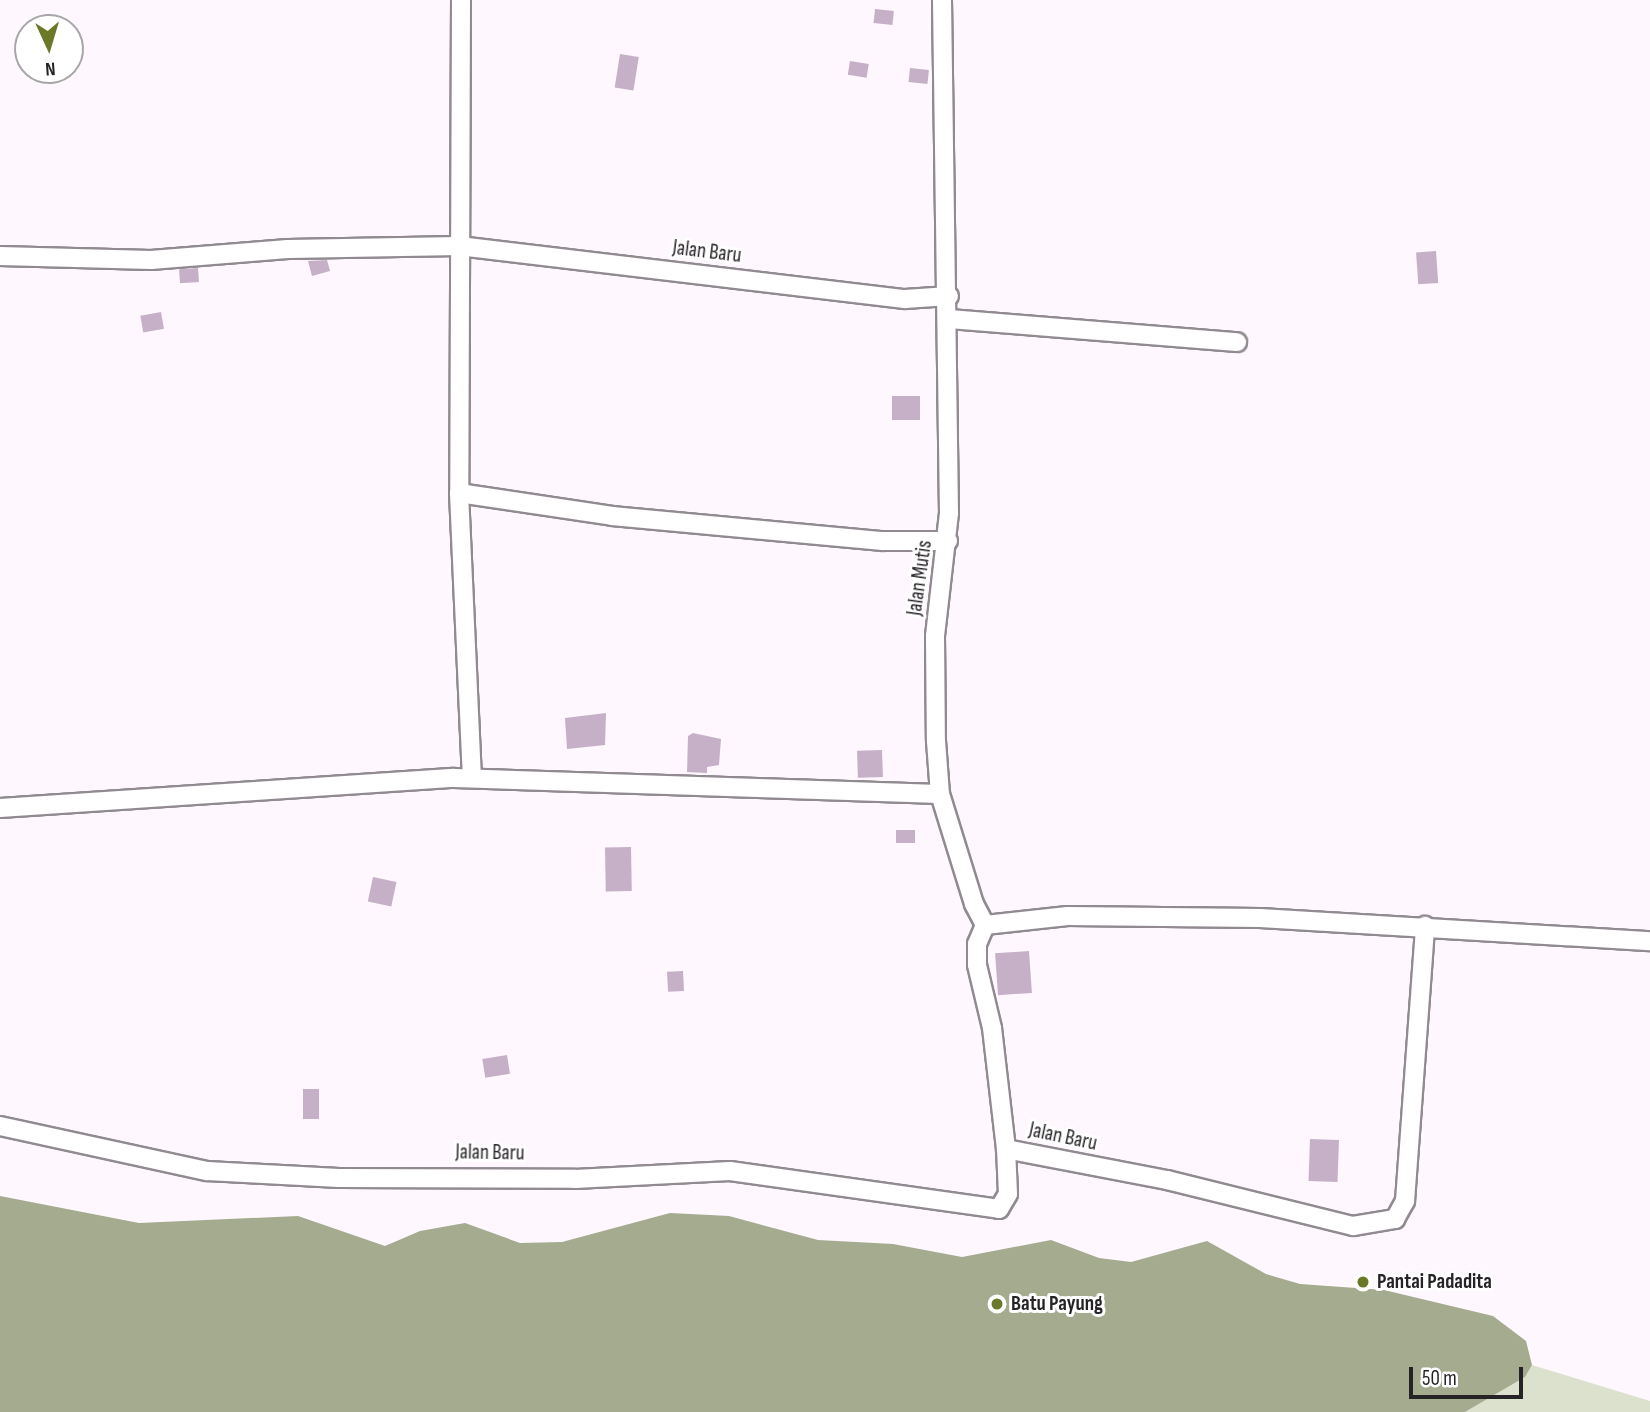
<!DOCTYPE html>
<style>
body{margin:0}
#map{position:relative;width:1650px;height:1412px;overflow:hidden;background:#fef7fe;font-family:"Sofia Sans Condensed",sans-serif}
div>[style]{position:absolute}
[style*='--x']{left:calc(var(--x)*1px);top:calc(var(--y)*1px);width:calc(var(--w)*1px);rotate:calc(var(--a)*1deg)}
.green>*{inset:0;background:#dce1ce}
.water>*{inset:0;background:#a4ab8f}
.building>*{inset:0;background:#c6b0c7;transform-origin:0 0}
.roads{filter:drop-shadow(2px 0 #918b91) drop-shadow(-2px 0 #918b91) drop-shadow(0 2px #918b91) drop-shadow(0 -2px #918b91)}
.minor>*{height:18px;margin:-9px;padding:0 9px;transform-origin:9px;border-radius:9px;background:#fff}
.dots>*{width:19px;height:19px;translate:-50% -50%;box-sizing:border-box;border:4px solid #fff;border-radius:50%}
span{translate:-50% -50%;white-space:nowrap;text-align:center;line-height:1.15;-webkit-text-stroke:6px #fff;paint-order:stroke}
.street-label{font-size:21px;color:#262326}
.poi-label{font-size:21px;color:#262326;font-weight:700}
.left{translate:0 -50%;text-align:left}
.north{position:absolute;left:14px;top:14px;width:70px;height:70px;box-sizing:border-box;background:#fff;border:2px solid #a8a7a8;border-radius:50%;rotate:176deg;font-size:19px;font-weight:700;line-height:28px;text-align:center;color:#262326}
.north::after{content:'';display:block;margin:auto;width:24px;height:32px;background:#6a7927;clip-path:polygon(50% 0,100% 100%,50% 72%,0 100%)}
.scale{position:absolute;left:1409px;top:1367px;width:114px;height:32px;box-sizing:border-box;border:4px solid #262326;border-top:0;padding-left:9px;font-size:21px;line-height:24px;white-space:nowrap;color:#262326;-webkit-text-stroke:5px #fff;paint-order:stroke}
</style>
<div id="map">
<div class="green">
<i style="clip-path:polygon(1532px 1365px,1650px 1401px,1650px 1412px,1465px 1412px,1525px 1377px)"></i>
</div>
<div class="water">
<i style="clip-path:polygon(0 1196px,139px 1223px,298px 1216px,385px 1246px,420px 1231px,465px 1223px,520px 1243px,562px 1242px,670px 1213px,729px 1216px,818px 1240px,893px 1244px,962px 1257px,1051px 1240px,1099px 1258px,1131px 1262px,1207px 1241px,1266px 1274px,1300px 1284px,1384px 1290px,1493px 1316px,1526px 1341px,1532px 1365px,1525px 1377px,1465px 1412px,0 1412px)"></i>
</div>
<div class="building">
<i style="left:875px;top:9px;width:19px;height:14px;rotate:6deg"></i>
<i style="left:620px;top:54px;width:19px;height:34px;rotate:9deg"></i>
<i style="left:850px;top:61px;width:19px;height:14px;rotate:9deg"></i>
<i style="left:910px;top:68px;width:19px;height:14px;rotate:6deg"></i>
<i style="left:1436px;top:251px;width:32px;height:20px;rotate:86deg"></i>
<i style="clip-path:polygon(327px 260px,330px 271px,312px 276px,308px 261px)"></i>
<i style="left:198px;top:268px;width:14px;height:19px;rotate:86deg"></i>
<i style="left:161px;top:312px;width:17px;height:21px;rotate:80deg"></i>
<i style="left:892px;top:396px;width:28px;height:24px"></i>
<i style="clip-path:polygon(606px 713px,605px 745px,567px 749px,565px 718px)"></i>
<i style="clip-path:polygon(693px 733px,721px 739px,719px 765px,707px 767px,707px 773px,687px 772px,688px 736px)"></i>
<i style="left:882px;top:750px;width:27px;height:25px;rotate:88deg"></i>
<i style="left:896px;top:830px;width:19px;height:13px"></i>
<i style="left:631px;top:847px;width:44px;height:26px;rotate:89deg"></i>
<i style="left:373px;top:877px;width:24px;height:25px;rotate:12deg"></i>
<i style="left:1029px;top:951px;width:42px;height:34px;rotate:86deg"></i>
<i style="left:683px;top:971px;width:20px;height:16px;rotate:87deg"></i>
<i style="left:507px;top:1055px;width:19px;height:25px;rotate:81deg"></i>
<i style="left:303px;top:1089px;width:16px;height:30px"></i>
<i style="left:1310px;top:1139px;width:29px;height:42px;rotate:2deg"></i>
</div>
<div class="roads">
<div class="minor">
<i style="--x:461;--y:0;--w:493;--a:90.2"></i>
<i style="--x:459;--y:493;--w:285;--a:87.4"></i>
<i style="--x:942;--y:0;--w:513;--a:89.22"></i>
<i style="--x:949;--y:513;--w:124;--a:96.5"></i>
<i style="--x:935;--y:636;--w:105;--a:89.5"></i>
<i style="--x:936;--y:741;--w:53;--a:85.7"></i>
<i style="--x:940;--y:794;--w:115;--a:72.8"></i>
<i style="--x:974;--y:904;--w:24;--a:62"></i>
<i style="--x:0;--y:256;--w:151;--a:1.5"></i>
<i style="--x:151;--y:260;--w:137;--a:-4.6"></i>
<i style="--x:288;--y:249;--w:171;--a:-1"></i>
<i style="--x:459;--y:246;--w:449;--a:6.8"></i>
<i style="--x:905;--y:299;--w:44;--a:-3.9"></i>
<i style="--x:949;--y:319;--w:289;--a:4.6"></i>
<i style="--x:459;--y:493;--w:155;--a:8.5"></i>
<i style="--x:612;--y:516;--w:272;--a:5.3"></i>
<i style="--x:883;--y:541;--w:65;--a:0"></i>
<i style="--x:0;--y:808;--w:455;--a:-3.8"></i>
<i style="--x:454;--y:778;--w:486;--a:1.9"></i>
<i style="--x:985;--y:925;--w:83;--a:-6.2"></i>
<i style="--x:1068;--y:916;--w:192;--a:0.6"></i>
<i style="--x:1260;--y:918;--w:391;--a:3.4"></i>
<i style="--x:0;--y:1126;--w:212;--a:12.3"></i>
<i style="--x:207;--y:1171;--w:132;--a:3"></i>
<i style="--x:339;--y:1178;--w:236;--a:0.2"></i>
<i style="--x:575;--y:1179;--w:155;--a:-3"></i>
<i style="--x:730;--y:1171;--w:272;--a:8"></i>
<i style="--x:999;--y:1209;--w:17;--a:-59"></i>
<i style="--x:1008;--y:1194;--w:45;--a:-92.5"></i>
<i style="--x:1006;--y:1149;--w:122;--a:-96.6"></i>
<i style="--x:992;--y:1028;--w:65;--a:-103.4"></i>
<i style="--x:977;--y:965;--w:21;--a:-90"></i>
<i style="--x:977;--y:944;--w:21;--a:-67"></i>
<i style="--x:1006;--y:1149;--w:164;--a:10.9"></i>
<i style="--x:1167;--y:1180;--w:192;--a:13.9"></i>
<i style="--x:1353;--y:1226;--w:43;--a:-9.5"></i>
<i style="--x:1395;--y:1219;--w:21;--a:-61"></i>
<i style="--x:1405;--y:1201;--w:276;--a:-85.8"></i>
</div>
</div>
<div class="dots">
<i style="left:1363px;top:1282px;background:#6a7927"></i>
<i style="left:997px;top:1304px;background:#6a7927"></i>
</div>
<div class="street-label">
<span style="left:707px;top:252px;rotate:7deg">Jalan Baru</span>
<span style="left:920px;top:578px;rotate:-82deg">Jalan Mutis</span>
<span style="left:1063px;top:1137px;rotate:12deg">Jalan Baru</span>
<span style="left:490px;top:1153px;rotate:1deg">Jalan Baru</span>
</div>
<div class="poi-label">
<span class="left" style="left:1377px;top:1282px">Pantai Padadita</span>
<span class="left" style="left:1011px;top:1304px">Batu Payung</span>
</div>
<div class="north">N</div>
<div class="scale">50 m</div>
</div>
